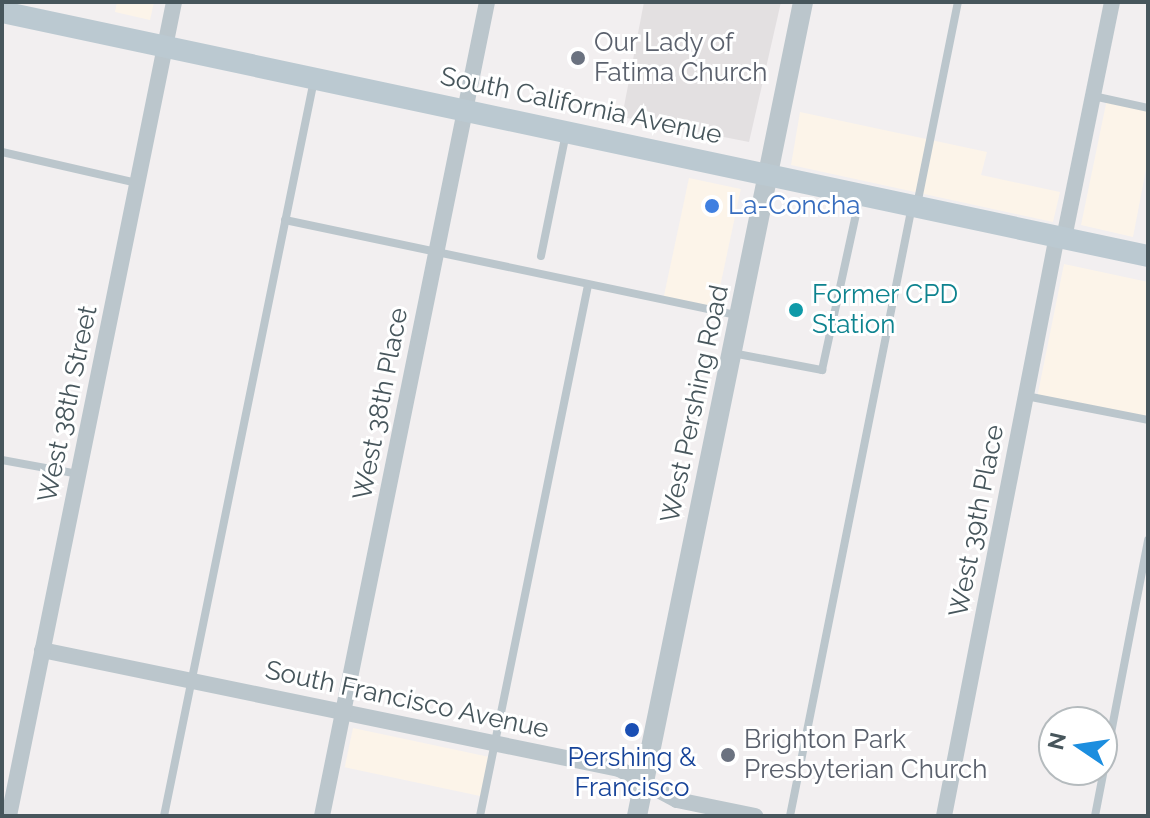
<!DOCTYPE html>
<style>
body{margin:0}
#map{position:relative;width:1150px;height:818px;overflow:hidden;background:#f2eff0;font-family:Raleway,sans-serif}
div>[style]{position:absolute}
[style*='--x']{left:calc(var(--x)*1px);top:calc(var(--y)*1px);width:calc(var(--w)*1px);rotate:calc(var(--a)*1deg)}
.commercial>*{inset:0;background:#fcf4e9;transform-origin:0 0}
.education>*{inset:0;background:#e3e0e1}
.service>*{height:8px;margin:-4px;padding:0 4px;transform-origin:4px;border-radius:4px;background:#bbc6cc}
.minor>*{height:16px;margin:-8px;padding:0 8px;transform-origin:8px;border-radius:8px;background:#bbc6cc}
.tertiary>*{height:20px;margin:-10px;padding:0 10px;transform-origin:10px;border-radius:10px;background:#bbc6cc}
.secondary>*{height:22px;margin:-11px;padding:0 11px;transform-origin:11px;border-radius:11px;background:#bbc9d1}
.dots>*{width:22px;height:22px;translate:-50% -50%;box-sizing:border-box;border:4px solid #fff;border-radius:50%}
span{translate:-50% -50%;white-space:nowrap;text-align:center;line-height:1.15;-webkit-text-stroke:6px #fff;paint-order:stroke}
.worship-label{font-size:26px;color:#5b616d}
.left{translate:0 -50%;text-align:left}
.street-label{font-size:26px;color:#47565c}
.shop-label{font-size:26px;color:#366cbe}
.culture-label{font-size:26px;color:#0d838f}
.transit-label{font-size:26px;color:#164399}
.frame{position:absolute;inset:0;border:4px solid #47565c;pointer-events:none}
.north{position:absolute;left:1038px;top:706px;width:80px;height:80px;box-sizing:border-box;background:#fff;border:2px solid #b5bbbe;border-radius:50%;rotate:283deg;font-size:22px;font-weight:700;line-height:32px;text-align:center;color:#47565c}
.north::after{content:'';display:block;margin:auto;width:28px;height:36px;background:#1c8edf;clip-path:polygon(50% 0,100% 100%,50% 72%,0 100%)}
</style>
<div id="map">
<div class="commercial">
<i style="clip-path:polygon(117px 2px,154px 2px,150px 20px,115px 12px)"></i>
<i style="clip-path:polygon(1107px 99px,1148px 108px,1148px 159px,1133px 237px,1081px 225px)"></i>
<i style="clip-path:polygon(800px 112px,987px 152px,981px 175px,1060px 192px,1053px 222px,791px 165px)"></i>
<i style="left:689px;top:178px;width:53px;height:125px;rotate:12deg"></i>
<i style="clip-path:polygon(1064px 264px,1148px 282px,1146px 420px,1037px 398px)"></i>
<i style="left:353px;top:728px;width:142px;height:40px;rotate:12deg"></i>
</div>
<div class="education">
<i style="clip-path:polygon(644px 2px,781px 2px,749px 142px,622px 117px)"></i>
</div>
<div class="service">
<i style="--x:1093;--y:96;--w:56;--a:12.3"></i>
<i style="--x:2;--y:152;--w:139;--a:12.9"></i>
<i style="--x:917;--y:205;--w:207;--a:-78.6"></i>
<i style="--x:285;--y:220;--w:464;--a:11.9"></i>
<i style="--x:541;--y:256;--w:126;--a:-78.5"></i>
<i style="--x:732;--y:353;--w:92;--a:10.7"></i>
<i style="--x:822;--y:370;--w:179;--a:-77.7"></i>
<i style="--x:1026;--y:396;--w:124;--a:11.1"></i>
<i style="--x:2;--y:460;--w:77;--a:10.4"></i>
<i style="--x:164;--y:816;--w:751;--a:-78.48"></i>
<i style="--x:480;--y:816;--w:542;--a:-78.5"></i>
<i style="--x:790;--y:816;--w:622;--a:-78.69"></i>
<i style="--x:1095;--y:816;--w:281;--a:-79.1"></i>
</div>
<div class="minor">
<i style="--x:1064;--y:238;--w:241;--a:-78.5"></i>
<i style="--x:42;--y:650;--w:589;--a:11.65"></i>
<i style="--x:619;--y:769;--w:66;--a:28.1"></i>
<i style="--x:677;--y:800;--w:80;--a:11.6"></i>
<i style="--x:9;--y:816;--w:831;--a:-78.54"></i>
<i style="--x:322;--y:816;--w:831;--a:-78.54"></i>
<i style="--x:944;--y:816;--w:591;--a:-78.98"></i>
</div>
<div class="tertiary">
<i style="--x:637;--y:816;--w:831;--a:-78.47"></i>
</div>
<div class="secondary">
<i style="--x:2;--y:12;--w:1172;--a:12.02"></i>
</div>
<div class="dots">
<i style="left:578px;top:58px;background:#6b7280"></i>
<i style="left:712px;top:206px;background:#3f7fe0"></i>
<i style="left:796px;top:310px;background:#0f9aa8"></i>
<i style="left:632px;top:730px;background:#1a4fb4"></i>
<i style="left:728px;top:755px;background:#6b7280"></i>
</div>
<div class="worship-label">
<span class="left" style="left:594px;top:58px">Our Lady of<br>Fatima Church</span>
<span class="left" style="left:744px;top:755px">Brighton Park<br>Presbyterian Church</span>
</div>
<div class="street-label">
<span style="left:581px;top:106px;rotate:12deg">South California Avenue</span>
<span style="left:68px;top:404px;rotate:-78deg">West 38th Street</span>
<span style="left:381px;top:404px;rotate:-79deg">West 38th Place</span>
<span style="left:695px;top:404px;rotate:-78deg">West Pershing Road</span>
<span style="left:977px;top:521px;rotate:-79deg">West 39th Place</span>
<span style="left:407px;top:700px;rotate:12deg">South Francisco Avenue</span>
</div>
<div class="shop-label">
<span class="left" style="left:728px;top:206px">La-Concha</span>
</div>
<div class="culture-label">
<span class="left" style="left:812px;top:310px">Former CPD<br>Station</span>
</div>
<div class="transit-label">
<span style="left:632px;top:773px">Pershing &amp;<br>Francisco</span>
</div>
<div class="frame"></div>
<div class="north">N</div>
</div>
